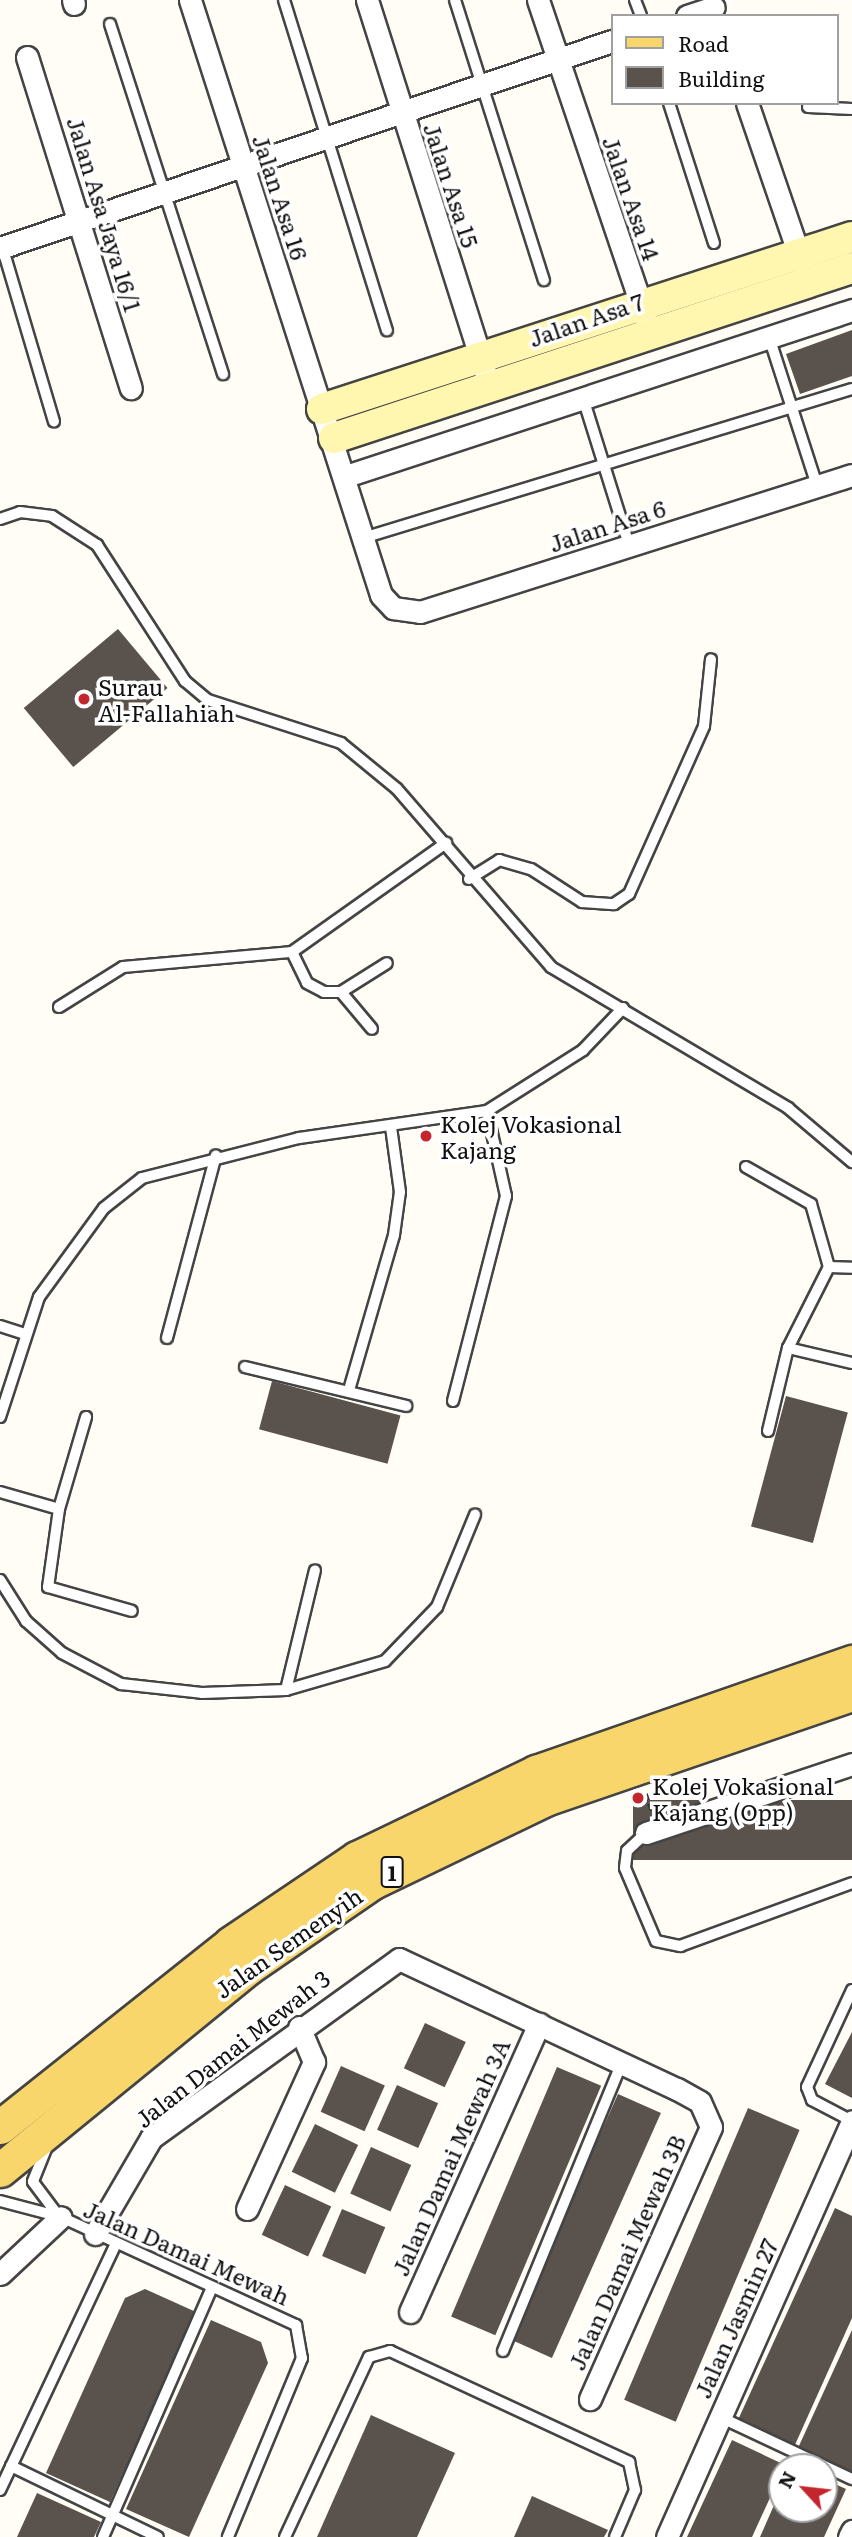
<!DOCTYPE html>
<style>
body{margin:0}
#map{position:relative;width:852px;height:2537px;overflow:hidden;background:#fffdf5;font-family:Literata,serif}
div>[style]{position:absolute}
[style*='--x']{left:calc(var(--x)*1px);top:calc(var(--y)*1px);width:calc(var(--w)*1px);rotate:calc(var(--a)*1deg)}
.building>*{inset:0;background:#5a524d;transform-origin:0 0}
.path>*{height:3.5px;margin-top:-1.75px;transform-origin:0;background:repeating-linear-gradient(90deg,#333 0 7px,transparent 0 10.5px)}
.roads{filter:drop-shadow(2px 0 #444) drop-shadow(-2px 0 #444) drop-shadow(0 2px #444) drop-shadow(0 -2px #444)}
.lane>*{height:10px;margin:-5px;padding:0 5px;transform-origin:5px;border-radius:5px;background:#fff}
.street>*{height:21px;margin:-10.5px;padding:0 10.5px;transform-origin:10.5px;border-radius:10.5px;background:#fff}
.secondary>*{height:30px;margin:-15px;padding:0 15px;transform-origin:15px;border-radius:15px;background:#fff6b0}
.primary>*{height:33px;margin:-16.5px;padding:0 16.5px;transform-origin:16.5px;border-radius:16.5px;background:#f9d66b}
.dots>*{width:19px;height:19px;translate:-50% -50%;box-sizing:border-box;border:4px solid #fff;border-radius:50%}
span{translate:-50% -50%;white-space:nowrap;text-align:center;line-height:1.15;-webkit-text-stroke:7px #fff;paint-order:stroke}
.shield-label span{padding:2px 5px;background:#fff;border:2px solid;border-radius:5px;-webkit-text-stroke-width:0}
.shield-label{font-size:21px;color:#111;font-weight:700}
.street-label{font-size:23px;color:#111}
.poi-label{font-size:23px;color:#111}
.left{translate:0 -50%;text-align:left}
.legend{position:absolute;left:611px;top:14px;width:228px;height:91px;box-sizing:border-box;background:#fff;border:2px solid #a0a0a0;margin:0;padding:9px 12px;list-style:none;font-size:21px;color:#111}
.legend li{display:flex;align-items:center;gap:14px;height:35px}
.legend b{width:35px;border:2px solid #a0a0a0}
.north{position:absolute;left:768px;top:2453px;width:70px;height:70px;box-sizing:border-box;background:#fff;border:2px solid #a0a0a0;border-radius:50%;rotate:297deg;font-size:19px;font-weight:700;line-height:28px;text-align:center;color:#111}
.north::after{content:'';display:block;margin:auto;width:24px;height:32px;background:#c4262e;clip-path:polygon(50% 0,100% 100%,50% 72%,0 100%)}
</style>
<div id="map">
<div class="building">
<i style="clip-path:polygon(852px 330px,852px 376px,800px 394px,786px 354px)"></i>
<i style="left:118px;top:629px;width:77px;height:123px;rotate:50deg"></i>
<i style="left:272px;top:1381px;width:133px;height:50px;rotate:15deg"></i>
<i style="left:786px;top:1396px;width:64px;height:135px;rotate:15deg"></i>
<i style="left:852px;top:1800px;width:60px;height:219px;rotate:90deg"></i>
<i style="left:425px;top:2023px;width:45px;height:50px;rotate:25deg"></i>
<i style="clip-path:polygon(852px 2032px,852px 2098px,825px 2084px)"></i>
<i style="left:341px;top:2066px;width:48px;height:50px;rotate:24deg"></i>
<i style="left:557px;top:2067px;width:48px;height:271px;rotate:23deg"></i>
<i style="left:397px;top:2085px;width:45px;height:49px;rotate:24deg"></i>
<i style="left:618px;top:2094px;width:47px;height:268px;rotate:24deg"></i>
<i style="left:748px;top:2108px;width:56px;height:317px;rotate:23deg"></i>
<i style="left:315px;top:2124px;width:48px;height:53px;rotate:26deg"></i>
<i style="left:371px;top:2147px;width:44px;height:51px;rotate:24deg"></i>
<i style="left:285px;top:2185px;width:51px;height:55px;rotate:25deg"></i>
<i style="clip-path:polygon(835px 2208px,852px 2216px,852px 2318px,794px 2447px,737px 2422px)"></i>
<i style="left:342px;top:2209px;width:47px;height:51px;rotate:23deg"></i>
<i style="clip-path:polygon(145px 2289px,196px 2312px,110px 2502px,46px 2473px,125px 2298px)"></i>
<i style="clip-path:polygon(211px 2320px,261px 2342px,268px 2363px,189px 2537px,126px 2509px)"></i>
<i style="clip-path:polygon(852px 2330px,852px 2472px,798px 2448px)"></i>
<i style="clip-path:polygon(371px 2415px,455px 2453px,417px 2537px,317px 2537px)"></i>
<i style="clip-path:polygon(732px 2440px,785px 2465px,752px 2537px,687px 2537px)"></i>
<i style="clip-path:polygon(824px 2479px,846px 2489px,824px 2537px,760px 2537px,782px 2487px,782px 2509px,824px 2509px)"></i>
<i style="clip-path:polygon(37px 2493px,101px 2522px,94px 2537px,17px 2537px)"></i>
<i style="clip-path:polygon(532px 2496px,608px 2530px,604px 2537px,514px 2537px)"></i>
</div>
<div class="path">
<i style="--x:646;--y:1794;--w:18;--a:71"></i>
</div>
<div class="roads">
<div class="lane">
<i style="--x:284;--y:0;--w:346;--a:72.7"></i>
<i style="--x:455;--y:0;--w:294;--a:72.4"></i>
<i style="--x:635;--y:0;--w:17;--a:69"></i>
<i style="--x:110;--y:24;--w:368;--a:72.1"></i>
<i style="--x:669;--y:103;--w:147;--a:72.2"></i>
<i style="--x:808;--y:107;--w:44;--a:2.6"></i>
<i style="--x:2;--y:246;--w:183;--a:73.5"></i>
<i style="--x:769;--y:337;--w:157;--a:72.1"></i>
<i style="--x:583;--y:398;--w:154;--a:72.6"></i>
<i style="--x:0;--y:519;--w:21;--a:-19"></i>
<i style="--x:20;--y:512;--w:32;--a:7"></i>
<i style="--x:52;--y:516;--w:54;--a:32.8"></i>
<i style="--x:97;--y:545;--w:162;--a:57.1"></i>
<i style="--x:185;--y:681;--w:30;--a:40"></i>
<i style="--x:208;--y:700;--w:140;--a:17.9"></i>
<i style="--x:341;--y:743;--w:72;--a:39.4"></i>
<i style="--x:397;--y:789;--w:235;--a:49.1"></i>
<i style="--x:551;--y:967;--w:276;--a:30.7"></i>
<i style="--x:788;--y:1108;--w:84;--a:40.2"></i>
<i style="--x:363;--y:538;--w:511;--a:-16.95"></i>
<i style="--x:469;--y:879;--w:36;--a:-32"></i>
<i style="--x:499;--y:860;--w:33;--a:16"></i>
<i style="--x:531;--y:869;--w:61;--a:32.9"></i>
<i style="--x:582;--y:902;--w:32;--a:4"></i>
<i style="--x:614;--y:904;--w:18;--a:-34"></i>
<i style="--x:629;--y:894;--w:184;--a:-65.9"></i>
<i style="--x:704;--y:726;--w:67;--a:-84"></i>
<i style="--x:292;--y:952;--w:34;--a:64"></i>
<i style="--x:307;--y:983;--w:19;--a:28"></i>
<i style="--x:324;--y:992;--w:17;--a:0"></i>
<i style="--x:341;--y:992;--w:54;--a:-32.2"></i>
<i style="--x:341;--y:992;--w:48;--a:50"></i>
<i style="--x:59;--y:1007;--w:75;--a:-32"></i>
<i style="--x:123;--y:967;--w:170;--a:-5.1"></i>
<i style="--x:292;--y:952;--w:189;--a:-35.3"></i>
<i style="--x:746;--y:1167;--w:75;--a:29.6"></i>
<i style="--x:811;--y:1204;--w:66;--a:74.1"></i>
<i style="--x:829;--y:1267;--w:23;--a:2"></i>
<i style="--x:0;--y:1326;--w:23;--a:18"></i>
<i style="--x:167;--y:1338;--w:189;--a:-75"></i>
<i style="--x:788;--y:1348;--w:66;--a:13.2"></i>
<i style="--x:245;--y:1367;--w:166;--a:13.6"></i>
<i style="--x:349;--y:1390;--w:161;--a:-73.8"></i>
<i style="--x:394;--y:1235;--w:43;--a:-82.1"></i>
<i style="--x:400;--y:1192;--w:66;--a:-97.9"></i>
<i style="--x:453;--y:1401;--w:212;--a:-75.5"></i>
<i style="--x:506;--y:1196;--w:87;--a:-102.6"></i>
<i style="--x:0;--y:1417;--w:126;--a:-72"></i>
<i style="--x:39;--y:1297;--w:110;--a:-53.9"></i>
<i style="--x:104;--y:1208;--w:48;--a:-38.3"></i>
<i style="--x:142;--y:1178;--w:162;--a:-14.3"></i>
<i style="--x:299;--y:1138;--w:190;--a:-8.2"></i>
<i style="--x:487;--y:1111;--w:114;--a:-32.4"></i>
<i style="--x:583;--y:1050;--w:58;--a:-46.4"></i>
<i style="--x:768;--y:1431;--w:85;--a:-76.5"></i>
<i style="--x:788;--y:1348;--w:91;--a:-63.2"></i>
<i style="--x:0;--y:1492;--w:61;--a:16.1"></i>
<i style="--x:59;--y:1509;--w:79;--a:98"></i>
<i style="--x:48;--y:1587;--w:87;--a:15.9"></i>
<i style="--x:59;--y:1509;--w:96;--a:-73.6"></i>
<i style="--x:0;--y:1580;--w:49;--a:57.6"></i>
<i style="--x:26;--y:1621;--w:48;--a:41.6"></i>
<i style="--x:62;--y:1653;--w:67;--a:27.7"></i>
<i style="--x:121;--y:1684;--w:81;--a:6.3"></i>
<i style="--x:202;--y:1693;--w:84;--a:-2"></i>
<i style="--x:286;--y:1690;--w:103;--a:-16.3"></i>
<i style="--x:385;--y:1661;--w:75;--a:-46.1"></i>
<i style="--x:437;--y:1607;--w:100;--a:-67.6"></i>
<i style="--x:286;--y:1690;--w:123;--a:-76.4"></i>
<i style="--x:646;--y:1833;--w:26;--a:137"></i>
<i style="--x:627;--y:1851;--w:17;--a:97"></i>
<i style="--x:625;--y:1868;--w:79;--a:67"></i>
<i style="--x:656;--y:1941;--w:25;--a:12"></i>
<i style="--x:680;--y:1946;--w:183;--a:-20.1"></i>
<i style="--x:852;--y:1990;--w:107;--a:114.9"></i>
<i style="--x:807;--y:2087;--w:14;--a:69"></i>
<i style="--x:812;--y:2100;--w:45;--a:27.7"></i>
<i style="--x:46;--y:2149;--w:35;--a:112"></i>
<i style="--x:33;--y:2182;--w:39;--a:53"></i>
<i style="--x:0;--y:2201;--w:63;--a:14.7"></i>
<i style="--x:61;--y:2217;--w:259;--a:24.7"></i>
<i style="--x:296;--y:2325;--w:34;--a:80"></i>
<i style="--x:302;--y:2358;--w:194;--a:112.5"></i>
<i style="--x:503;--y:2351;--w:313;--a:-67.6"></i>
<i style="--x:720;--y:2417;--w:146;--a:25.2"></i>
<i style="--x:11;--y:2466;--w:163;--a:25.8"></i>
<i style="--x:0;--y:2490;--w:272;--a:-64.8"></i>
<i style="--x:103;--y:2537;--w:273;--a:-66.4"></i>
<i style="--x:285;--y:2537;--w:199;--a:-65"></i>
<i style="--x:369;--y:2357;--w:22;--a:-16"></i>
<i style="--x:390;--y:2351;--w:264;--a:24.9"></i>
<i style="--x:629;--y:2462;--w:29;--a:78"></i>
<i style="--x:635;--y:2490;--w:51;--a:113.1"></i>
</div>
<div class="street">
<i style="--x:73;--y:0;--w:4;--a:76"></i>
<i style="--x:190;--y:0;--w:625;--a:72.2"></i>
<i style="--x:381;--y:595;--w:18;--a:47"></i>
<i style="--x:393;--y:608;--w:27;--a:8"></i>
<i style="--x:420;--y:612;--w:453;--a:-17.6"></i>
<i style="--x:367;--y:0;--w:389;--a:72.4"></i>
<i style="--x:538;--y:0;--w:335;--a:71.3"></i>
<i style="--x:687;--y:16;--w:28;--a:-18"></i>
<i style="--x:27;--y:57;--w:347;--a:72.6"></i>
<i style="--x:747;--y:103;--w:173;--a:71.1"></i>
<i style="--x:0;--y:248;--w:646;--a:-18.69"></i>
<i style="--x:346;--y:476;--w:533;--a:-18.16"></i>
<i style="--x:646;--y:1833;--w:217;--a:-18.5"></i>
<i style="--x:247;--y:2209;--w:162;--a:-65.5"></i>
<i style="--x:314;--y:2062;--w:38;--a:-113"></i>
<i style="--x:95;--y:2234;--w:111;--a:-59.7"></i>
<i style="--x:151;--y:2138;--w:306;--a:-35.8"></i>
<i style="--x:399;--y:1959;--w:307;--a:25.1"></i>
<i style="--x:677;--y:2089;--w:26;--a:29"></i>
<i style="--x:700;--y:2102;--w:27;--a:66"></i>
<i style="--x:711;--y:2127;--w:298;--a:114"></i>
<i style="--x:0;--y:2274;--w:83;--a:-43.1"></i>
<i style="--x:410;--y:2312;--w:316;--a:-65.9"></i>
<i style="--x:667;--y:2537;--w:455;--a:-66"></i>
<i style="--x:849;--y:2537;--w:7;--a:-63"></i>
</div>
<div class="secondary">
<i style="--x:322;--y:409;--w:557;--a:-17.98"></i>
<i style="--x:334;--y:438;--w:545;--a:-18.17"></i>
</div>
<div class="primary">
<i style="--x:0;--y:2127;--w:295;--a:-38.5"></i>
<i style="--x:231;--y:1943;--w:152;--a:-34"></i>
<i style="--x:357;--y:1858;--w:199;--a:-25.7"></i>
<i style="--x:536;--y:1772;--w:335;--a:-19.2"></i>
<i style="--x:0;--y:2170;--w:321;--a:-39.2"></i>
<i style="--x:249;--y:1967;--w:148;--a:-34.5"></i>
<i style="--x:371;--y:1883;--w:196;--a:-25.7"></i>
<i style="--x:548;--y:1798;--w:321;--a:-18.9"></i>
</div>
</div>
<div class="dots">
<i style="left:84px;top:699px;background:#c4262e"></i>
<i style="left:426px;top:1136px;background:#c4262e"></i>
<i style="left:638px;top:1798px;background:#c4262e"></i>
</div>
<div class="shield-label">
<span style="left:392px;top:1872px">1</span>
</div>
<div class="street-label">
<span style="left:452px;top:185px;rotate:72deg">Jalan Asa 15</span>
<span style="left:281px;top:197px;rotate:72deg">Jalan Asa 16</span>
<span style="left:632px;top:198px;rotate:71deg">Jalan Asa 14</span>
<span style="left:105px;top:214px;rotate:73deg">Jalan Asa Jaya 16/1</span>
<span style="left:586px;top:319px;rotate:-19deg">Jalan Asa 7</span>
<span style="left:607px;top:525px;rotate:-18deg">Jalan Asa 6</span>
<span style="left:288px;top:1942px;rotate:-35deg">Jalan Semenyih</span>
<span style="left:232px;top:2048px;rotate:-38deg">Jalan Damai Mewah 3</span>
<span style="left:450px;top:2157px;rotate:-66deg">Jalan Damai Mewah 3A</span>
<span style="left:187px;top:2252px;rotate:24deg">Jalan Damai Mewah</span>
<span style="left:626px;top:2252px;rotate:-66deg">Jalan Damai Mewah 3B</span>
<span style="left:735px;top:2318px;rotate:-66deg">Jalan Jasmin 27</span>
</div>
<div class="poi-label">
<span class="left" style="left:98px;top:699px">Surau<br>Al-Fallahiah</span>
<span class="left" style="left:440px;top:1136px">Kolej Vokasional<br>Kajang</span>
<span class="left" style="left:652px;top:1798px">Kolej Vokasional<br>Kajang (Opp)</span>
</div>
<ul class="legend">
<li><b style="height:9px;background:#f9d66b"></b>Road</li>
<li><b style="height:19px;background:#5a524d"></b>Building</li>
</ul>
<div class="north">N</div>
</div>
